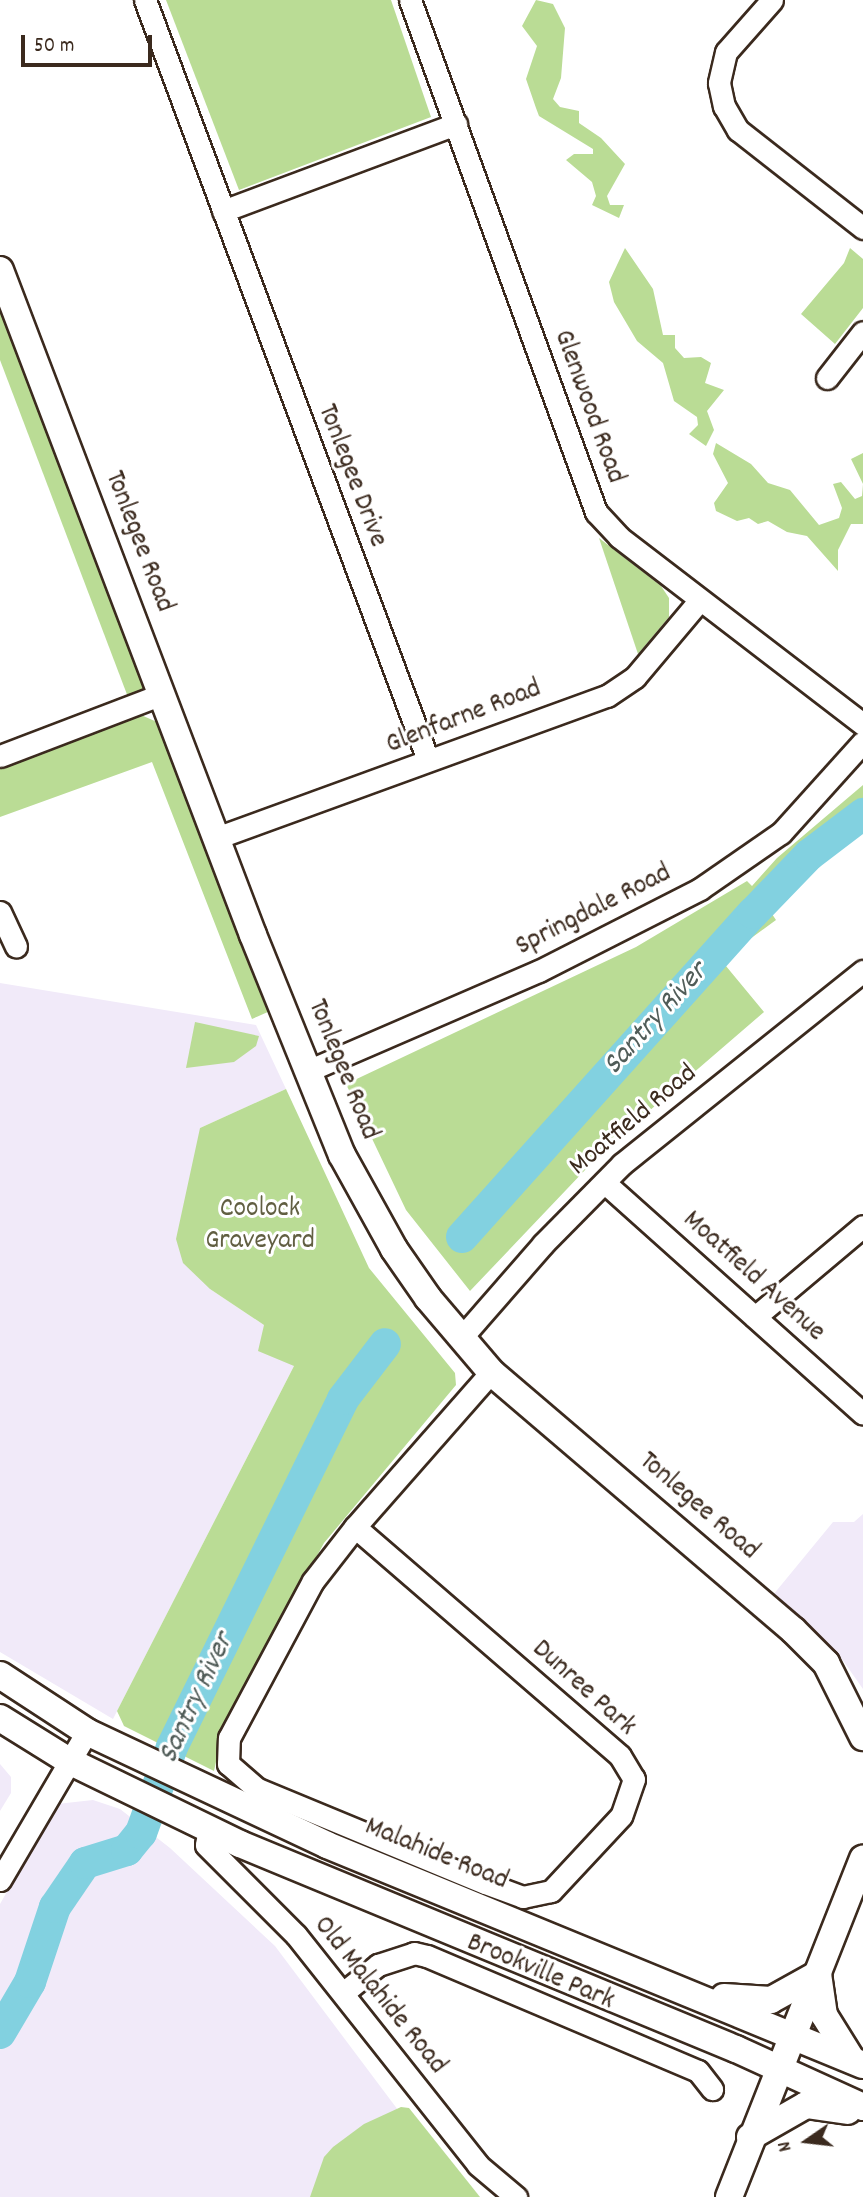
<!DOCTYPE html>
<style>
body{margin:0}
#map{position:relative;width:863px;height:2197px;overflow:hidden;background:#fff;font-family:Dekko,sans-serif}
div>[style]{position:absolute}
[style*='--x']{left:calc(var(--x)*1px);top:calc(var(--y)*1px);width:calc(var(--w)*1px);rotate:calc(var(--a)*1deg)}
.built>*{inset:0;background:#f1eaf9}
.green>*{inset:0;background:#badc95}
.river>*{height:32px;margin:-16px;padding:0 16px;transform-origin:16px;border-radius:16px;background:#82d1e0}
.roads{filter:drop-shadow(2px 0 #3b2a1e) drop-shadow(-2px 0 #3b2a1e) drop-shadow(0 2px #3b2a1e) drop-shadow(0 -2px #3b2a1e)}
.minor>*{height:21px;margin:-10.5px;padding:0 10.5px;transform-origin:10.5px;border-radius:10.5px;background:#fff}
.major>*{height:26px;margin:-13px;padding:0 13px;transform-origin:13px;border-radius:13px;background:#fff}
span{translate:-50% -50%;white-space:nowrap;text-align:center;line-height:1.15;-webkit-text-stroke:6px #fff;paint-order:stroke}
.street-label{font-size:28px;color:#3b2a1e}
.park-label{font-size:28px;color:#615f42}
.water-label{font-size:30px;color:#505c58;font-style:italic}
.north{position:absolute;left:772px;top:2106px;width:70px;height:70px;-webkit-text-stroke:5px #fff;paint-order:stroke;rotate:256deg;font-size:19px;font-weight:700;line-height:28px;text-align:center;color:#3b2a1e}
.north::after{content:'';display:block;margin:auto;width:24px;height:32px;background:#3b2a1e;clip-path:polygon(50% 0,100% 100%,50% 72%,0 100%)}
.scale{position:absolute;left:21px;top:35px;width:131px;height:32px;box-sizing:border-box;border:4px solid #3b2a1e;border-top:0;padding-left:9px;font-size:21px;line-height:24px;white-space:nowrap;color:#3b2a1e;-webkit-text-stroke:5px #fff;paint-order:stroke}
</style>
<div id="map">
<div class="built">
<i style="clip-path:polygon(0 983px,256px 1025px,286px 1089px,200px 1128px,210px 1289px,264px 1325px,294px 1366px,113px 1719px,0 1652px)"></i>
<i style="clip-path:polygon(863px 1514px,863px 1689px,837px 1652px,773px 1595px,833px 1522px,854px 1522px)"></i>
<i style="clip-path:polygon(0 1764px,11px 1777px,11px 1793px,0 1811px)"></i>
<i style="clip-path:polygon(93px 1800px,120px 1809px,170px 1848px,275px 1946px,440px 2166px,472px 2197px,0 2197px,0 1904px,57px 1804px)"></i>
</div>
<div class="green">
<i style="clip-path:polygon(166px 0,391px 0,431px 117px,239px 190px)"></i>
<i style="clip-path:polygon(536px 0,553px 4px,565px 28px,561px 78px,553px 99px,560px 107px,579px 111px,579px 123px,601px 138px,625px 164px,607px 196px,610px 205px,624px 205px,619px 218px,592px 205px,596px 196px,592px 182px,566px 160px,574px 154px,593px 154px,593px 149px,539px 116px,536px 108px,526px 79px,537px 46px,522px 26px)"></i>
<i style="clip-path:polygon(625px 248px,653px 289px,663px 335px,675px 335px,675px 348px,684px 358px,701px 357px,711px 363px,705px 383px,724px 390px,707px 411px,714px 430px,706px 446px,689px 434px,698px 425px,697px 417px,674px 401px,663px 363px,637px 341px,614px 302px,609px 282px)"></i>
<i style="clip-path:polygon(850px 248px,863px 259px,863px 308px,835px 344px,801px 314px,844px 263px)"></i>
<i style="clip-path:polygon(0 271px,162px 693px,131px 705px,0 360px)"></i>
<i style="clip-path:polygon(716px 443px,751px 464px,768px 483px,790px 490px,819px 525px,839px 518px,842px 508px,833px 484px,841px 482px,855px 499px,862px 496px,863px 484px,851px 459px,863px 453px,863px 524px,851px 524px,838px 550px,838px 571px,807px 536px,787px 532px,768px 521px,758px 524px,749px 518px,737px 521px,716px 511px,714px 503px,728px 483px,713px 454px)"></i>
<i style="clip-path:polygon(599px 538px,661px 586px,669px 598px,669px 617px,638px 654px)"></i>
<i style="clip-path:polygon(141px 715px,157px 722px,173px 757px,270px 1011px,252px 1019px,152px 762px,0 817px,0 766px)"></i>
<i style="clip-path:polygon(863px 785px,863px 829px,768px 908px,776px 920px,721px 960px,764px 1012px,605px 1149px,470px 1291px,406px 1210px,346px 1084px,636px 947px,747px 881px,752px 886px,777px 858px)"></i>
<i style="clip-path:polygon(195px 1022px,259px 1036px,256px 1046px,234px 1062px,186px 1068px)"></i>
<i style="clip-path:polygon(286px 1089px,369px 1268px,455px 1373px,456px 1385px,324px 1543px,224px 1725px,214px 1771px,124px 1726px,117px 1711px,294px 1366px,258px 1351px,264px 1325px,210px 1289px,183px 1263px,176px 1239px,200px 1128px)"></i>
<i style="clip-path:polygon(401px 2107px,409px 2108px,480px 2197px,310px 2197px,324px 2157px,333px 2147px,364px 2124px)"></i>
</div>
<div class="river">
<i style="--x:462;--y:1237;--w:435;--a:-48.1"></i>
<i style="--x:753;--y:913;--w:81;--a:-46"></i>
<i style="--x:809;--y:855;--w:68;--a:-37.2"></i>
<i style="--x:0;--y:2033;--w:59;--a:-59.5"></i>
<i style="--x:30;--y:1982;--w:79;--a:-71.6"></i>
<i style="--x:55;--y:1907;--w:53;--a:-55.7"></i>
<i style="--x:85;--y:1863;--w:44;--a:-17.2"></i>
<i style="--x:127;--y:1850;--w:22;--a:-51"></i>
<i style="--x:141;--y:1833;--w:91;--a:-70.2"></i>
<i style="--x:172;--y:1747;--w:388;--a:-63.8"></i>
<i style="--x:343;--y:1399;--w:69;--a:-52.6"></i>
</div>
<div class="roads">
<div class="minor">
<i style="--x:145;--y:0;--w:811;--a:69.58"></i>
<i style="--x:410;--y:0;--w:545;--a:70.03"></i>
<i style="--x:596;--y:512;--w:34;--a:47"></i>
<i style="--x:619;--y:537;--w:307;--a:37.5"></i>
<i style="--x:772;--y:0;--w:69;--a:131.5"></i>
<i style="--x:726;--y:52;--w:32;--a:103"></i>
<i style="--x:719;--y:83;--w:24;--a:78"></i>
<i style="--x:724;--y:106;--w:28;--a:60"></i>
<i style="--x:738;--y:130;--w:159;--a:38.1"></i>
<i style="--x:223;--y:211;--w:249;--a:-20.5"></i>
<i style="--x:827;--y:378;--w:58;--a:-52"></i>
<i style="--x:0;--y:756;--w:173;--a:-20.9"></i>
<i style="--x:216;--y:838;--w:416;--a:-20"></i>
<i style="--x:607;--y:696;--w:34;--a:-34"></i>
<i style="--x:635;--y:677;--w:99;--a:-49.9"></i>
<i style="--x:0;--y:912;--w:38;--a:65"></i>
<i style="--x:310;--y:1070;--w:249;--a:-23.4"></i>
<i style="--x:539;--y:971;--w:181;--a:-27"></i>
<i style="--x:700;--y:889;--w:98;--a:-34.7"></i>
<i style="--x:781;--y:833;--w:122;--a:-48"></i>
<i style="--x:605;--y:1183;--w:346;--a:41.8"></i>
<i style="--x:755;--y:1317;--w:141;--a:-40.1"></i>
<i style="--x:462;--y:1337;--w:123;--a:-48.9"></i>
<i style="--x:543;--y:1244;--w:112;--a:-45.4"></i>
<i style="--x:622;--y:1164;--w:309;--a:-38.7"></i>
<i style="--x:355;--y:1527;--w:350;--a:40.8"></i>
<i style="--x:620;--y:1756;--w:27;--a:59"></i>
<i style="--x:634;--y:1779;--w:39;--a:109"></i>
<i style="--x:621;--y:1816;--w:103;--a:133"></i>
<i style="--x:551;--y:1891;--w:29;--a:168"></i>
<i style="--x:523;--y:1897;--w:40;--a:-159.8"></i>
<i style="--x:485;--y:1883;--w:248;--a:-157.5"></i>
<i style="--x:256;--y:1788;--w:37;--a:-139"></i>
<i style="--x:228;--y:1764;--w:26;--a:-88"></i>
<i style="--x:229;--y:1738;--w:178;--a:-61.9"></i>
<i style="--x:313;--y:1581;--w:68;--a:-52.1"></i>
<i style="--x:355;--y:1527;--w:206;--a:-48.7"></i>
<i style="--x:209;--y:1829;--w:16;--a:101"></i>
<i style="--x:206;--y:1845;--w:127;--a:45"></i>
<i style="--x:296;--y:1935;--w:293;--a:51.6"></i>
<i style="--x:478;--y:2165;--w:50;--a:40.1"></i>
<i style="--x:0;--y:1880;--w:172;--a:-59.6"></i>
<i style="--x:343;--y:1993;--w:45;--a:-38.7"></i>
<i style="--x:378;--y:1965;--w:38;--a:-18"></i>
<i style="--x:414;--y:1953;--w:13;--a:13"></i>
<i style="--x:427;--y:1956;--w:294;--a:23"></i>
<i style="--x:698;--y:2071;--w:23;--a:52"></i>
</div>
<div class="major">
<i style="--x:0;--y:270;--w:712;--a:69.17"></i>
<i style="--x:253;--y:935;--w:237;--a:68"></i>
<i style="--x:342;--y:1155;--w:107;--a:61"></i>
<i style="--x:394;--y:1249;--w:60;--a:55.2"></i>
<i style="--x:428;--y:1298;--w:97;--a:49.6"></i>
<i style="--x:491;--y:1372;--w:397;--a:40.5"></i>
<i style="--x:793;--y:1630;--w:47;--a:45"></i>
<i style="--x:826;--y:1663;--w:83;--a:63.4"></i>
<i style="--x:0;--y:1675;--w:104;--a:33.2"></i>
<i style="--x:87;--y:1732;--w:265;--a:25.2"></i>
<i style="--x:327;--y:1845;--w:579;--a:22.32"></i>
<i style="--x:0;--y:1718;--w:81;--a:31.9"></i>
<i style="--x:69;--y:1761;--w:190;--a:25.9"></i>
<i style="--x:240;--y:1844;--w:537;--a:22.46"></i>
<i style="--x:736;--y:2049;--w:140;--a:24.5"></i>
<i style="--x:724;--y:1997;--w:47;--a:3.7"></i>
<i style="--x:771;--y:2000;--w:54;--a:-29"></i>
<i style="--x:818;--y:1974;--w:41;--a:81.7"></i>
<i style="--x:824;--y:2015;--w:53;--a:58.1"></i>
<i style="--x:750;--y:2137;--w:64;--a:-29.7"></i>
<i style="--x:806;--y:2105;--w:42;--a:8.1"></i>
<i style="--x:729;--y:2197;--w:364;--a:-68.4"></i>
</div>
</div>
<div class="street-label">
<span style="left:588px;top:407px;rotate:70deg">Glenwood Road</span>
<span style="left:351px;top:476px;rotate:69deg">Tonlegee Drive</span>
<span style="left:138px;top:542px;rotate:69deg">Tonlegee Road</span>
<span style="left:464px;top:718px;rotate:-21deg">Glenfarne Road</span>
<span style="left:594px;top:911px;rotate:-27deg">Springdale Road</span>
<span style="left:342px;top:1070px;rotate:68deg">Tonlegee Road</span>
<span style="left:634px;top:1121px;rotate:-40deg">Moatfield Road</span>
<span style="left:753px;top:1277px;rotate:42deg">Moatfield Avenue</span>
<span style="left:698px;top:1507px;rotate:41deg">Tonlegee Road</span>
<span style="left:583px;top:1689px;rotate:42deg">Dunree Park</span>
<span style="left:436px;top:1855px;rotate:22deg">Malahide Road</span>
<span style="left:540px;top:1973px;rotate:23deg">Brookville Park</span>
<span style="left:379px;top:1996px;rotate:51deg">Old Malahide Road</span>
</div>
<div class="park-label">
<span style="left:260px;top:1226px">Coolock<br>Graveyard</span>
</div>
<div class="water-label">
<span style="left:657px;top:1020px;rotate:-48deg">Santry River</span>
<span style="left:198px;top:1699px;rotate:-65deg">Santry River</span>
</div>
<div class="north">N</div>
<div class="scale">50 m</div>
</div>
